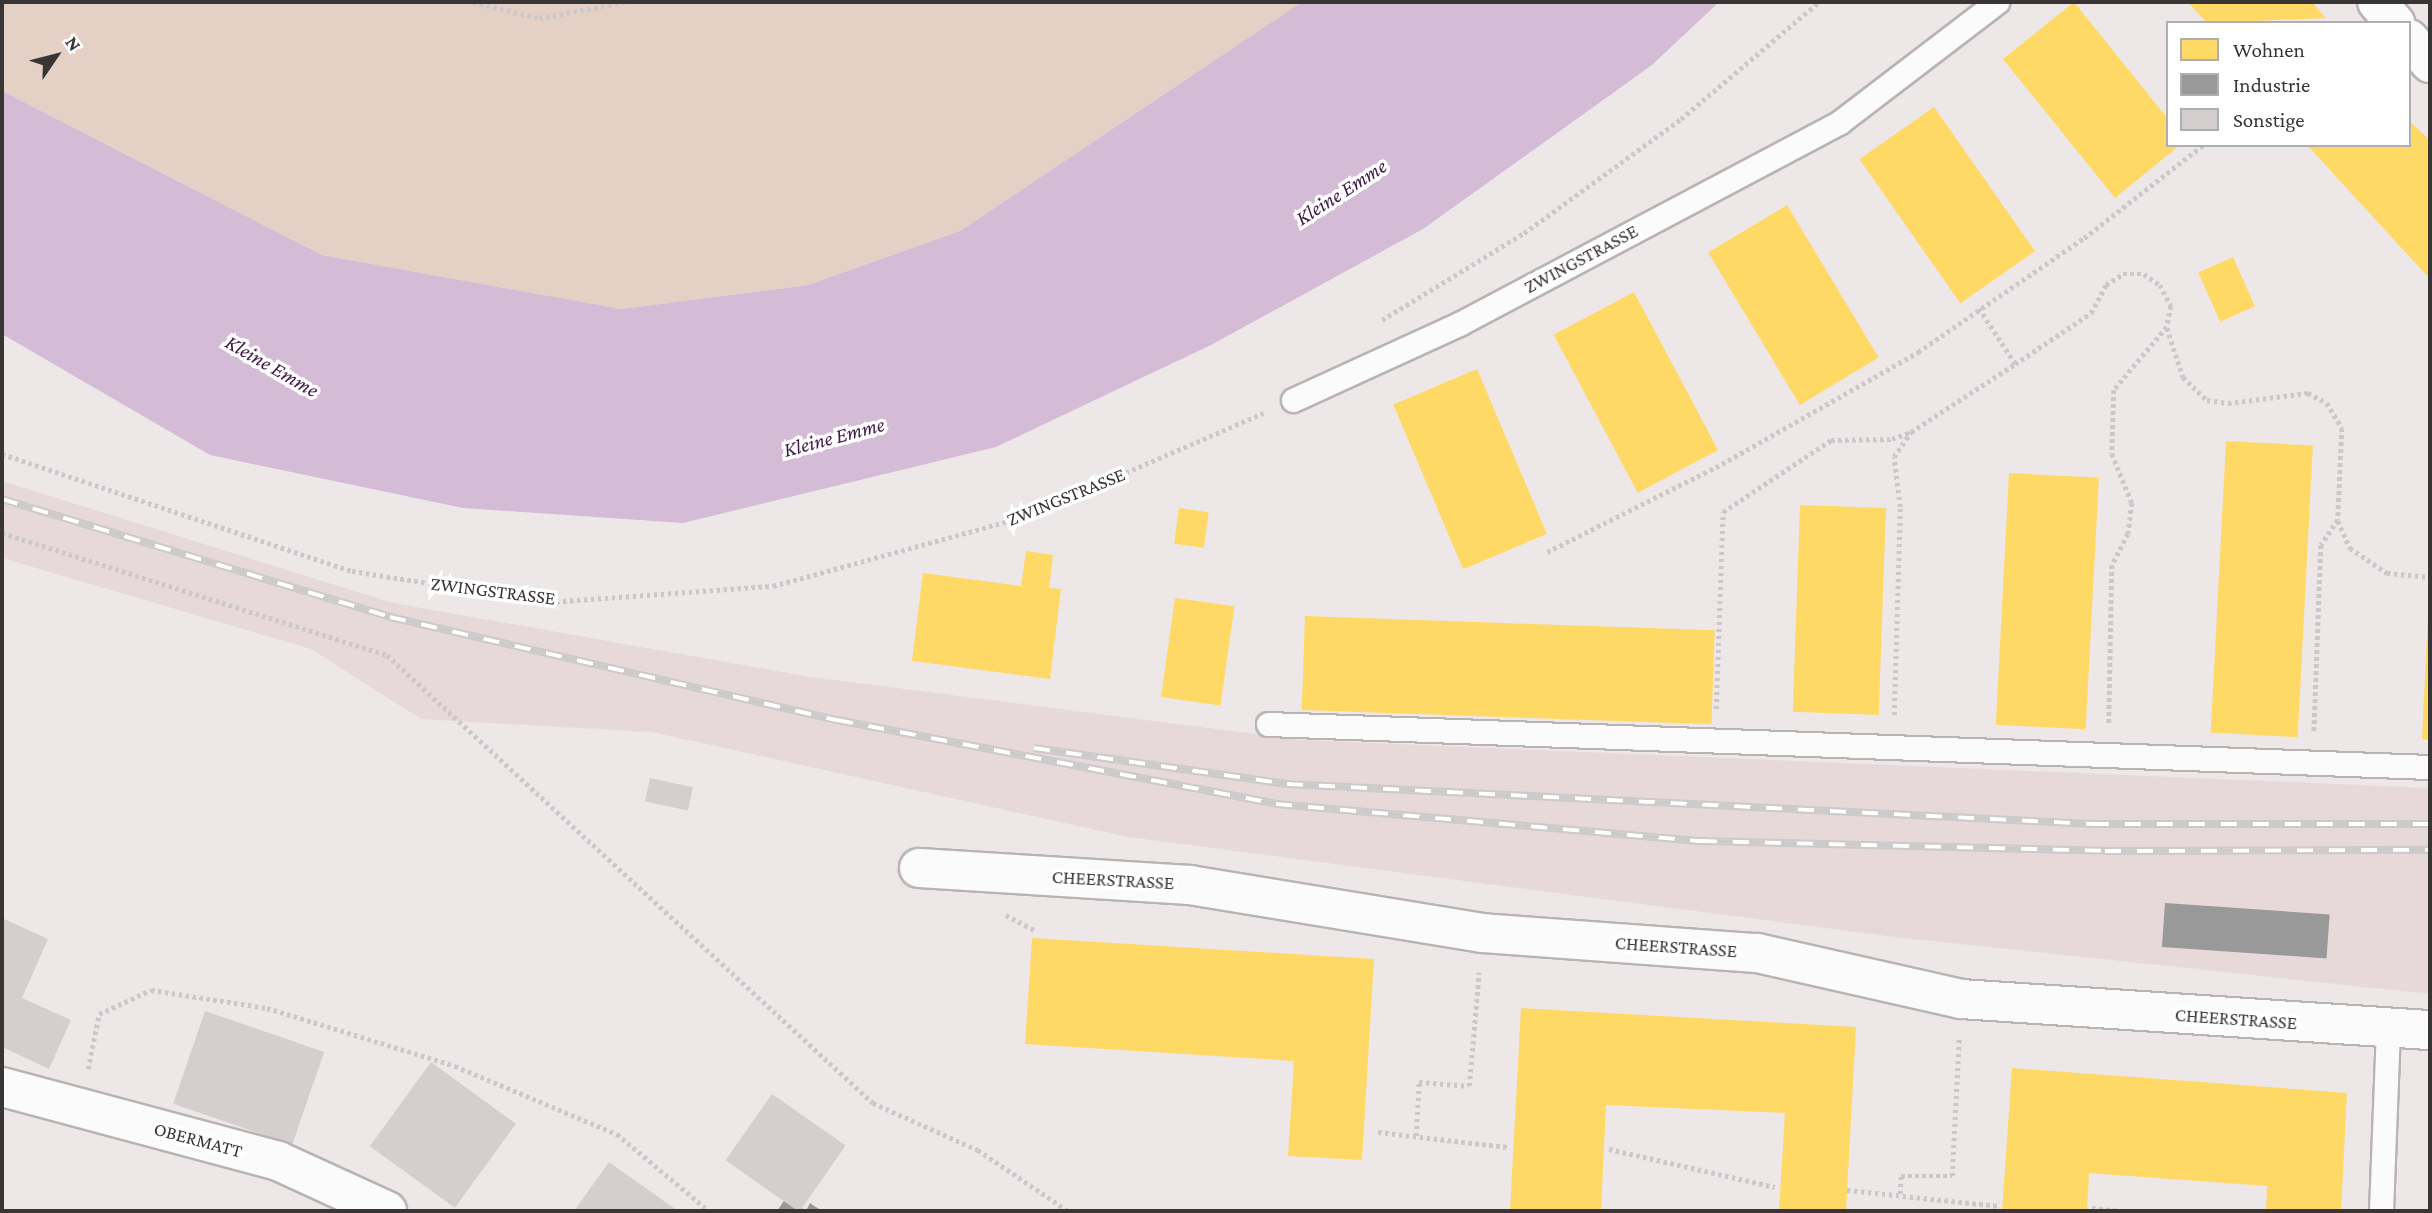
<!DOCTYPE html>
<style>
body{margin:0}
#map{position:relative;width:2432px;height:1213px;overflow:hidden;background:#eee7e8;font-family:"Crimson Pro",serif}
div>[style]{position:absolute}
[style*='--x']{left:calc(var(--x)*1px);top:calc(var(--y)*1px);width:calc(var(--w)*1px);rotate:calc(var(--a)*1deg)}
.built>*{inset:0;background:#e7d8da}
.green>*{inset:0;background:#e5d0c5}
.water>*{inset:0;background:#d4bcd6}
.homes>*{inset:0;background:#ffd966;transform-origin:0 0}
.industry>*{inset:0;background:#999;transform-origin:0 0}
.building>*{inset:0;background:#d4cfce;transform-origin:0 0}
.path>*{height:4.5px;margin-top:-2.25px;transform-origin:0;background:repeating-linear-gradient(90deg,#ccc8c9 0 3.5px,transparent 0 7px)}
.roads{filter:drop-shadow(2px 0 #b9b3b4) drop-shadow(-2px 0 #b9b3b4) drop-shadow(0 2px #b9b3b4) drop-shadow(0 -2px #b9b3b4)}
.lane>*{height:23px;margin:-11.5px;padding:0 11.5px;transform-origin:11.5px;border-radius:11.5px;background:#fcfbfc}
.street>*{height:38px;margin:-19px;padding:0 19px;transform-origin:19px;border-radius:19px;background:#fcfbfc}
.rail>*{height:8px;margin-top:-4px;transform-origin:0;background:repeating-linear-gradient(90deg,#fff 0 16px,#cccaca 0 32px);box-sizing:border-box;border-block:2px solid #cccaca}
span{translate:-50% -50%;white-space:nowrap;text-align:center;line-height:1.15;-webkit-text-stroke:7px #fff;paint-order:stroke}
.street-label{font-size:19px;color:#3a3535}
.water-label{font-size:21px;color:#3f1847;font-style:italic}
.frame{position:absolute;inset:0;border:4px solid #3a3535;pointer-events:none}
.legend{position:absolute;left:2166px;top:21px;width:245px;height:126px;box-sizing:border-box;background:#fff;border:2px solid #b0aeae;margin:0;padding:9px 12px;list-style:none;font-size:21px;color:#3a3535}
.legend li{display:flex;align-items:center;gap:14px;height:35px}
.legend b{width:35px;border:2px solid #b0aeae}
.north{position:absolute;left:21px;top:21px;width:70px;height:70px;-webkit-text-stroke:5px #fff;paint-order:stroke;rotate:55deg;font-size:19px;font-weight:700;line-height:28px;text-align:center;color:#3a3535}
.north::after{content:'';display:block;margin:auto;width:24px;height:32px;background:#3a3535;clip-path:polygon(50% 0,100% 100%,50% 72%,0 100%)}
</style>
<div id="map">
<div class="built">
<i style="clip-path:polygon(2px 481px,393px 603px,811px 677px,1302px 740px,2430px 788px,2430px 994px,1895px 937px,1128px 837px,652px 732px,421px 719px,311px 649px,2px 558px)"></i>
</div>
<div class="green">
<i style="clip-path:polygon(2px 2px,1302px 2px,960px 231px,808px 285px,621px 309px,322px 255px,2px 91px)"></i>
</div>
<div class="water">
<i style="clip-path:polygon(1302px 2px,1719px 2px,1652px 65px,1423px 229px,1211px 345px,996px 447px,683px 523px,463px 508px,210px 455px,2px 334px,2px 91px,322px 255px,621px 309px,808px 285px,960px 231px)"></i>
</div>
<div class="homes">
<i style="clip-path:polygon(2074px 2px,2168px 119px,2168px 145px,2180px 145px,2115px 198px,2003px 59px)"></i>
<i style="clip-path:polygon(2188px 2px,2312px 2px,2326px 18px,2207px 23px)"></i>
<i style="left:1934px;top:107px;width:176px;height:91px;rotate:55deg"></i>
<i style="clip-path:polygon(2409px 121px,2430px 140px,2430px 279px,2307px 145px,2409px 145px)"></i>
<i style="left:1787px;top:205px;width:178px;height:92px;rotate:59deg"></i>
<i style="left:2233px;top:257px;width:54px;height:38px;rotate:66deg"></i>
<i style="left:1634px;top:292px;width:179px;height:91px;rotate:62deg"></i>
<i style="left:1477px;top:369px;width:179px;height:91px;rotate:67deg"></i>
<i style="left:2226px;top:441px;width:87px;height:292px;rotate:3deg"></i>
<i style="left:2009px;top:473px;width:90px;height:252px;rotate:3deg"></i>
<i style="left:1800px;top:505px;width:86px;height:207px;rotate:2deg"></i>
<i style="left:1179px;top:508px;width:30px;height:36px;rotate:8deg"></i>
<i style="clip-path:polygon(1026px 551px,1053px 555px,1049px 588px,1061px 589px,1050px 679px,912px 661px,923px 573px,1021px 586px)"></i>
<i style="left:1175px;top:598px;width:60px;height:100px;rotate:8deg"></i>
<i style="clip-path:polygon(2428px 613px,2430px 613px,2430px 740px,2422px 739px)"></i>
<i style="left:1305px;top:616px;width:410px;height:94px;rotate:2deg"></i>
<i style="clip-path:polygon(1032px 938px,1374px 959px,1362px 1160px,1288px 1156px,1294px 1061px,1025px 1044px)"></i>
<i style="clip-path:polygon(1521px 1008px,1856px 1027px,1846px 1211px,1779px 1211px,1785px 1113px,1606px 1105px,1601px 1211px,1510px 1211px)"></i>
<i style="clip-path:polygon(2012px 1068px,2347px 1093px,2341px 1211px,2266px 1211px,2267px 1186px,2089px 1173px,2087px 1211px,2002px 1211px)"></i>
</div>
<div class="industry">
<i style="left:2165px;top:903px;width:165px;height:44px;rotate:4deg"></i>
<i style="clip-path:polygon(786px 1198px,806px 1211px,810px 1203px,822px 1211px,777px 1211px)"></i>
</div>
<div class="building">
<i style="left:650px;top:778px;width:44px;height:24px;rotate:12deg"></i>
<i style="clip-path:polygon(2px 918px,48px 939px,22px 998px,71px 1020px,49px 1069px,2px 1047px)"></i>
<i style="left:205px;top:1011px;width:126px;height:98px;rotate:19deg"></i>
<i style="left:431px;top:1062px;width:105px;height:104px;rotate:36deg"></i>
<i style="left:772px;top:1094px;width:90px;height:81px;rotate:35deg"></i>
<i style="clip-path:polygon(609px 1162px,678px 1211px,574px 1211px)"></i>
</div>
<div class="path">
<i style="--x:473;--y:2;--w:68;--a:13.6"></i>
<i style="--x:539;--y:18;--w:87;--a:-10.5"></i>
<i style="--x:1382;--y:320;--w:167;--a:-31.5"></i>
<i style="--x:1524;--y:233;--w:194;--a:-36"></i>
<i style="--x:1681;--y:119;--w:181;--a:-40.3"></i>
<i style="--x:2167;--y:328;--w:52;--a:71.9"></i>
<i style="--x:2183;--y:377;--w:33;--a:44"></i>
<i style="--x:2207;--y:400;--w:21;--a:8"></i>
<i style="--x:2228;--y:403;--w:81;--a:-7.1"></i>
<i style="--x:2308;--y:393;--w:21;--a:28"></i>
<i style="--x:2327;--y:403;--w:29;--a:59"></i>
<i style="--x:2342;--y:428;--w:92;--a:92.5"></i>
<i style="--x:2338;--y:520;--w:30;--a:124"></i>
<i style="--x:2321;--y:545;--w:188;--a:92.1"></i>
<i style="--x:2015;--y:364;--w:92;--a:-33.9"></i>
<i style="--x:2091;--y:313;--w:32;--a:-62"></i>
<i style="--x:2106;--y:285;--w:20;--a:-33"></i>
<i style="--x:2123;--y:274;--w:21;--a:0"></i>
<i style="--x:2144;--y:274;--w:19;--a:35"></i>
<i style="--x:2160;--y:285;--w:24;--a:62"></i>
<i style="--x:2171;--y:306;--w:21;--a:101"></i>
<i style="--x:2167;--y:327;--w:82;--a:130.1"></i>
<i style="--x:2114;--y:390;--w:64;--a:91.8"></i>
<i style="--x:2112;--y:454;--w:53;--a:67.8"></i>
<i style="--x:2132;--y:503;--w:31;--a:97"></i>
<i style="--x:2128;--y:534;--w:35;--a:117"></i>
<i style="--x:2112;--y:565;--w:159;--a:91.1"></i>
<i style="--x:2;--y:454;--w:369;--a:18.5"></i>
<i style="--x:352;--y:571;--w:199;--a:8.9"></i>
<i style="--x:549;--y:602;--w:225;--a:-4.1"></i>
<i style="--x:773;--y:586;--w:259;--a:-15.4"></i>
<i style="--x:1023;--y:517;--w:262;--a:-23.4"></i>
<i style="--x:2338;--y:521;--w:30;--a:66"></i>
<i style="--x:2350;--y:548;--w:45;--a:34"></i>
<i style="--x:2387;--y:573;--w:43;--a:5.3"></i>
<i style="--x:2;--y:533;--w:404;--a:17.6"></i>
<i style="--x:387;--y:655;--w:661;--a:42.67"></i>
<i style="--x:873;--y:1103;--w:115;--a:24.1"></i>
<i style="--x:978;--y:1150;--w:109;--a:34.1"></i>
<i style="--x:1547;--y:552;--w:196;--a:-26.7"></i>
<i style="--x:1722;--y:464;--w:226;--a:-29.7"></i>
<i style="--x:1918;--y:352;--w:201;--a:-34.5"></i>
<i style="--x:2084;--y:238;--w:151;--a:-38"></i>
<i style="--x:1716;--y:709;--w:197;--a:-88"></i>
<i style="--x:1723;--y:512;--w:130;--a:-33.7"></i>
<i style="--x:1831;--y:440;--w:61;--a:-0.9"></i>
<i style="--x:1892;--y:439;--w:20;--a:-20"></i>
<i style="--x:1894;--y:715;--w:208;--a:-88.3"></i>
<i style="--x:1900;--y:507;--w:50;--a:-96.8"></i>
<i style="--x:1894;--y:457;--w:30;--a:-56"></i>
<i style="--x:1911;--y:432;--w:124;--a:-33.2"></i>
<i style="--x:2015;--y:364;--w:66;--a:-123.2"></i>
<i style="--x:1006;--y:915;--w:34;--a:28"></i>
<i style="--x:88;--y:1069;--w:56;--a:-78.7"></i>
<i style="--x:99;--y:1014;--w:57;--a:-24.8"></i>
<i style="--x:151;--y:990;--w:117;--a:8.8"></i>
<i style="--x:267;--y:1008;--w:197;--a:17.1"></i>
<i style="--x:455;--y:1066;--w:176;--a:22.8"></i>
<i style="--x:617;--y:1134;--w:120;--a:39.9"></i>
<i style="--x:1378;--y:1132;--w:130;--a:6.6"></i>
<i style="--x:1416;--y:1136;--w:54;--a:-86.8"></i>
<i style="--x:1419;--y:1082;--w:50;--a:4.6"></i>
<i style="--x:1469;--y:1086;--w:114;--a:-85"></i>
<i style="--x:1609;--y:1149;--w:170;--a:12.9"></i>
<i style="--x:1847;--y:1190;--w:153;--a:6"></i>
<i style="--x:1900;--y:1194;--w:18;--a:-87"></i>
<i style="--x:1901;--y:1176;--w:51;--a:0"></i>
<i style="--x:1952;--y:1176;--w:138;--a:-87.1"></i>
<i style="--x:2092;--y:1208;--w:31;--a:6"></i>
</div>
<div class="roads">
<div class="lane">
<i style="--x:1293;--y:400;--w:183;--a:-24.6"></i>
<i style="--x:1459;--y:324;--w:431;--a:-27.9"></i>
<i style="--x:1840;--y:122;--w:198;--a:-37.4"></i>
<i style="--x:1268;--y:724;--w:1163;--a:2.12"></i>
<i style="--x:2381;--y:1211;--w:181;--a:-87.8"></i>
</div>
<div class="street">
<i style="--x:2377;--y:2;--w:28;--a:49"></i>
<i style="--x:2409;--y:39;--w:32;--a:49"></i>
<i style="--x:919;--y:868;--w:272;--a:3.6"></i>
<i style="--x:1190;--y:885;--w:296;--a:9.3"></i>
<i style="--x:1482;--y:933;--w:276;--a:4.2"></i>
<i style="--x:1757;--y:953;--w:209;--a:12.7"></i>
<i style="--x:1961;--y:999;--w:470;--a:3.8"></i>
<i style="--x:2;--y:1087;--w:286;--a:15"></i>
<i style="--x:278;--y:1161;--w:120;--a:24.6"></i>
</div>
</div>
<div class="rail">
<i style="--x:2;--y:499;--w:406;--a:16.9"></i>
<i style="--x:390;--y:617;--w:459;--a:13"></i>
<i style="--x:837;--y:720;--w:447;--a:10.8"></i>
<i style="--x:1276;--y:804;--w:427;--a:5"></i>
<i style="--x:1701;--y:841;--w:404;--a:1.4"></i>
<i style="--x:2105;--y:851;--w:325;--a:-0.2"></i>
<i style="--x:1034;--y:748;--w:256;--a:8.1"></i>
<i style="--x:1287;--y:784;--w:807;--a:2.84"></i>
<i style="--x:2093;--y:824;--w:337;--a:0"></i>
</div>
<div class="street-label">
<span style="left:1581px;top:259px;rotate:-28deg">ZWINGSTRASSE</span>
<span style="left:1066px;top:497px;rotate:-22deg">ZWINGSTRASSE</span>
<span style="left:493px;top:591px;rotate:7deg">ZWINGSTRASSE</span>
<span style="left:1113px;top:880px;rotate:3deg">CHEERSTRASSE</span>
<span style="left:1676px;top:947px;rotate:4deg">CHEERSTRASSE</span>
<span style="left:2236px;top:1019px;rotate:4deg">CHEERSTRASSE</span>
<span style="left:198px;top:1140px;rotate:15deg">OBERMATT</span>
</div>
<div class="water-label">
<span style="left:1341px;top:192px;rotate:-33deg">Kleine Emme</span>
<span style="left:272px;top:366px;rotate:30deg">Kleine Emme</span>
<span style="left:834px;top:437px;rotate:-15deg">Kleine Emme</span>
</div>
<div class="frame"></div>
<ul class="legend">
<li><b style="height:19px;background:#ffd966"></b>Wohnen</li>
<li><b style="height:19px;background:#999"></b>Industrie</li>
<li><b style="height:19px;background:#d4cfce"></b>Sonstige</li>
</ul>
<div class="north">N</div>
</div>
